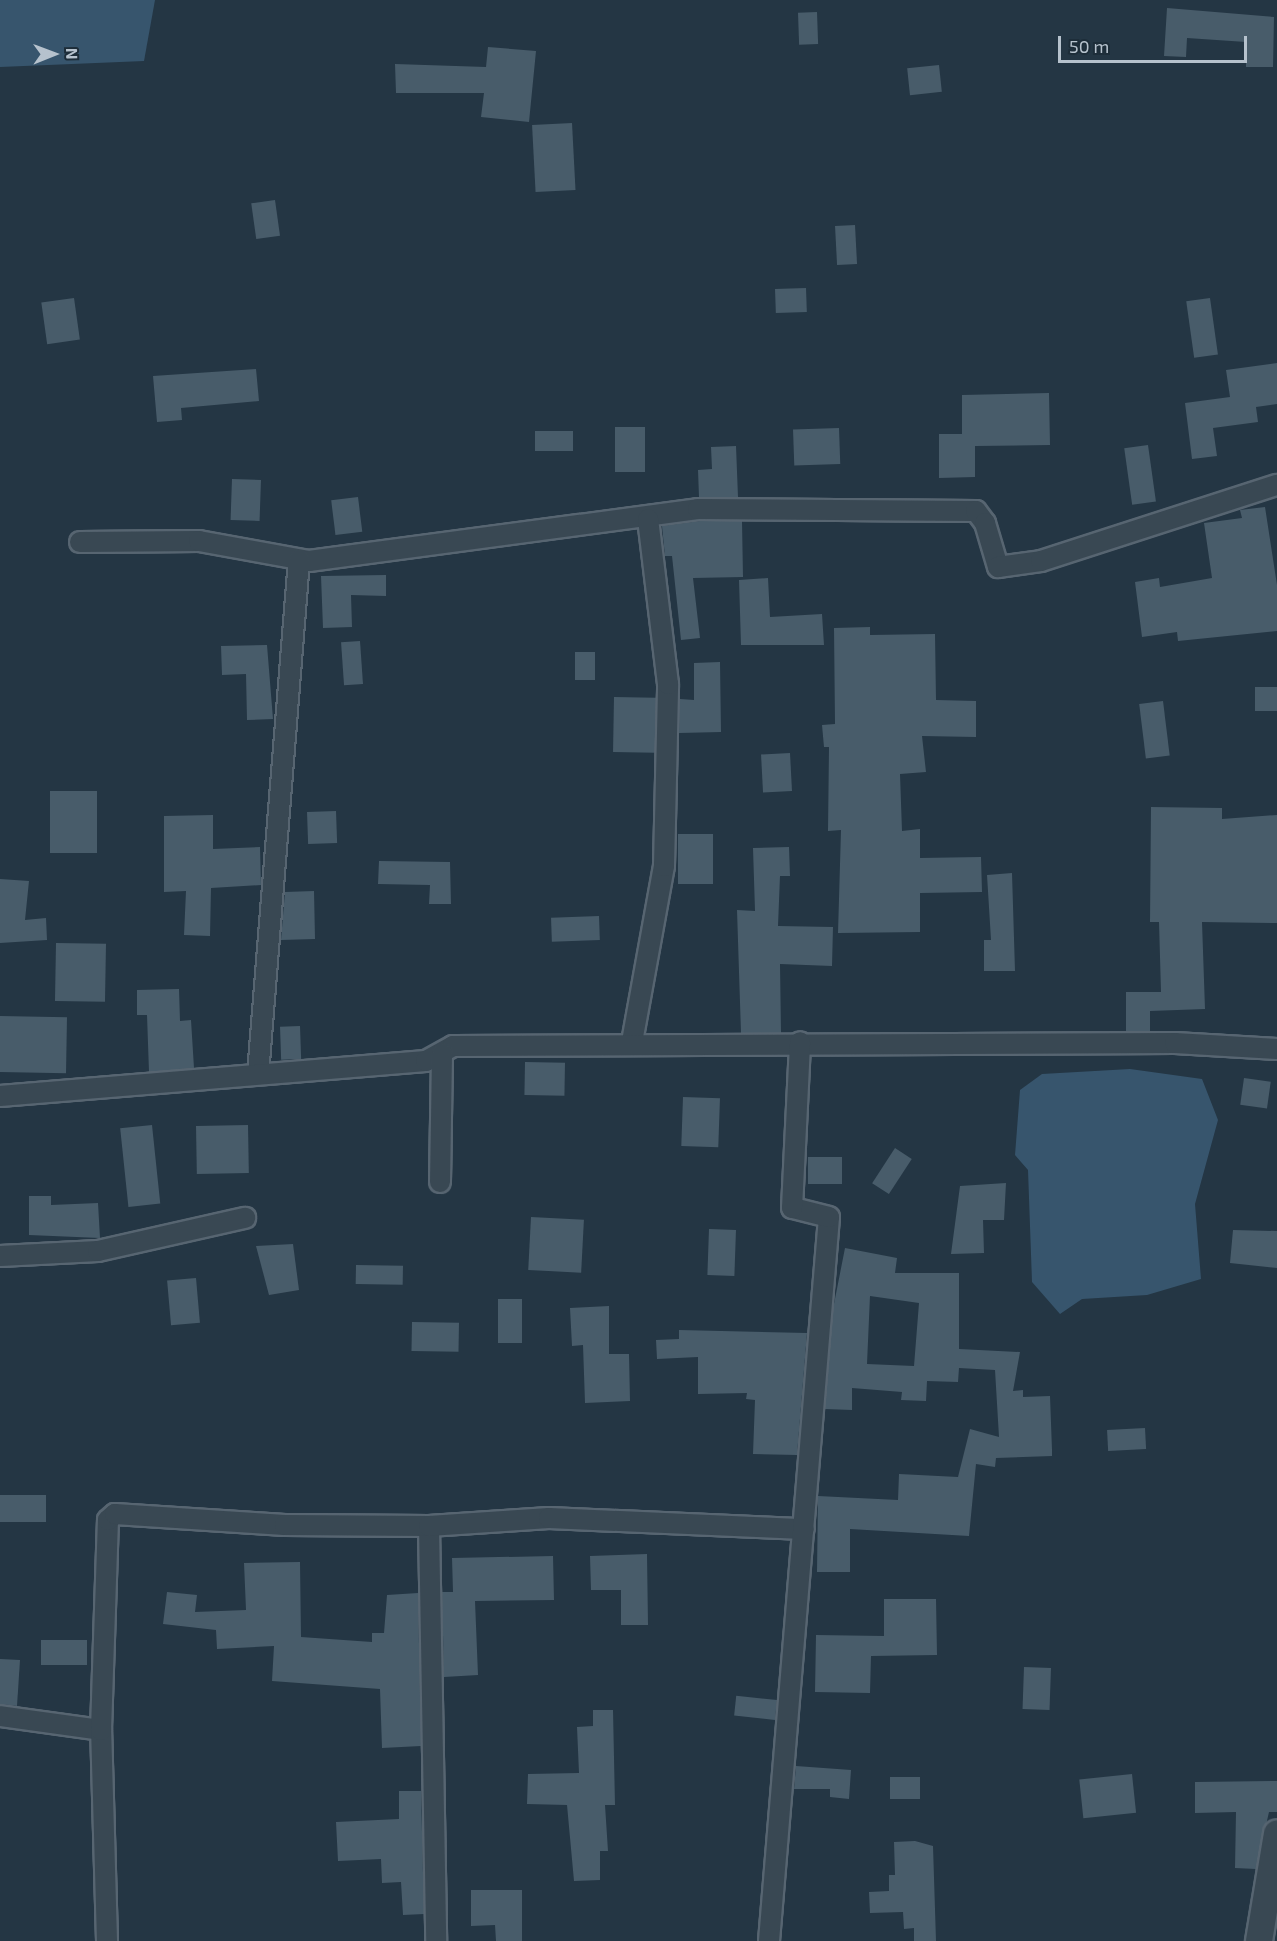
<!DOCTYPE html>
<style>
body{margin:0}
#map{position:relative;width:1277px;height:1941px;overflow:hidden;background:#243644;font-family:"Exo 2",sans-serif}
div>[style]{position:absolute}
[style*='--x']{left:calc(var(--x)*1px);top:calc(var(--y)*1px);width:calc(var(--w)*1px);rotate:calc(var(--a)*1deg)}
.water>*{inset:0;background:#37556d}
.building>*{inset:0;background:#485c6a;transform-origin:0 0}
.roads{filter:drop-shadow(2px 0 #576571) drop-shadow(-2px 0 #576571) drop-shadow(0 2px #576571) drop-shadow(0 -2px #576571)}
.minor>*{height:20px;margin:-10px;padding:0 10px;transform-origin:10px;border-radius:10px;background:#394853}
.tertiary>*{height:26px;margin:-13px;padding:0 13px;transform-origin:13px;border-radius:13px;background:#394853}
span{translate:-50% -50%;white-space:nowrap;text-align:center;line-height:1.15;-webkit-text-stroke:4.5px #1d2d39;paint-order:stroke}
.north{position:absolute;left:24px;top:24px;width:60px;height:60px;-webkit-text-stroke:4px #1d2d39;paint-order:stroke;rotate:89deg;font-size:16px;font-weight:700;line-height:24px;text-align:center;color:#b6c2cd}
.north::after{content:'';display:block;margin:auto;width:21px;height:27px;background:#b6c2cd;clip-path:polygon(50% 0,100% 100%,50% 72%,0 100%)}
.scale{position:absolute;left:1058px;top:36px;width:189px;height:27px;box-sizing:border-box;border:3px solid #b6c2cd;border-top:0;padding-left:8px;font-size:18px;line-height:21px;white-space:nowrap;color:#b6c2cd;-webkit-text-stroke:4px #1d2d39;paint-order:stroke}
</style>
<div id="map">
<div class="water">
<i style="clip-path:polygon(0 0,155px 0,144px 61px,0 67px)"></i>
<i style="clip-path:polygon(1130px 1069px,1202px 1079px,1218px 1120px,1195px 1204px,1201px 1279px,1147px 1295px,1082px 1299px,1060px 1314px,1032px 1282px,1028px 1170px,1015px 1155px,1020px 1090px,1042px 1074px)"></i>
</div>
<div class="building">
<i style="clip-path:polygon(1167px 8px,1274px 17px,1273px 67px,1246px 67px,1246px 42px,1187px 38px,1186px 57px,1164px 56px)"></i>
<i style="left:817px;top:12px;width:32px;height:19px;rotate:88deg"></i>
<i style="clip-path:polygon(488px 47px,536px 51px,529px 122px,481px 117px,484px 93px,396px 93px,395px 64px,486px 67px)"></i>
<i style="left:939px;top:65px;width:27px;height:32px;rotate:84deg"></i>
<i style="left:572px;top:123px;width:67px;height:40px;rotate:87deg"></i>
<i style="left:275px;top:200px;width:36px;height:24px;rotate:82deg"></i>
<i style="left:855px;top:225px;width:39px;height:20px;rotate:87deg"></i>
<i style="left:806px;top:288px;width:24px;height:31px;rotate:88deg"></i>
<i style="left:74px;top:298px;width:42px;height:33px;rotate:82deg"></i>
<i style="left:1210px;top:298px;width:57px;height:24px;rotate:82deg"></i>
<i style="clip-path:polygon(1277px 363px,1277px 404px,1256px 407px,1258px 422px,1213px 428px,1217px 456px,1192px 459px,1185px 403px,1230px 397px,1226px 370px)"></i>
<i style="clip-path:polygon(256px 369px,259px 401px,181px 408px,182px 420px,157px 422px,153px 376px)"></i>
<i style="clip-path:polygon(1049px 393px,1050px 445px,975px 446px,975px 477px,939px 478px,939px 434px,962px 434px,962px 395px)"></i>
<i style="left:615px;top:427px;width:30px;height:45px"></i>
<i style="left:839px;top:428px;width:36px;height:46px;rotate:88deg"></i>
<i style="left:535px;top:431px;width:38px;height:20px"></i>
<i style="left:1148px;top:445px;width:57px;height:24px;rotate:82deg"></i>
<i style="clip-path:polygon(736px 446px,738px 497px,699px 497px,698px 470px,712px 469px,711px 447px)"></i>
<i style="left:232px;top:479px;width:29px;height:41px;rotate:2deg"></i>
<i style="left:358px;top:497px;width:35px;height:27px;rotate:83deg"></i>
<i style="clip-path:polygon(1265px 507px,1277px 585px,1277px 631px,1178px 641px,1177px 632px,1142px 637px,1135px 582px,1159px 578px,1160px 587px,1212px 578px,1204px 523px,1242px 518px,1240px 510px)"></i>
<i style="clip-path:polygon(700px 521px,742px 521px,743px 577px,693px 578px,700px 638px,681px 640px,672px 556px,665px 556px,662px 526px)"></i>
<i style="clip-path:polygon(386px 575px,386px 596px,351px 595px,352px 627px,323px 628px,321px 576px)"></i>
<i style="clip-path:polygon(768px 578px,770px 617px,822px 614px,824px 645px,741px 645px,739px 580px)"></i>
<i style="clip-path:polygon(870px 627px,870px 635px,935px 634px,936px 700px,976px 701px,976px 737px,922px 736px,926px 772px,900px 774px,902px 831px,920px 829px,920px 858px,981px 857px,982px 892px,920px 893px,920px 932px,838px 933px,841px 830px,828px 831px,829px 747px,824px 747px,822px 725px,835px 724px,834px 628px)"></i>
<i style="left:360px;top:641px;width:43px;height:19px;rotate:86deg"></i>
<i style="clip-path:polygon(267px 645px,273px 719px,247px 720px,246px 674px,222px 675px,221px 646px)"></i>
<i style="left:575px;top:652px;width:20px;height:28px"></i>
<i style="clip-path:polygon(720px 662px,721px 732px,679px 733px,680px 699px,694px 700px,694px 663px)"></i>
<i style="left:1277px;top:687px;width:24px;height:22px;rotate:90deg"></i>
<i style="left:614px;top:697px;width:42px;height:55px;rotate:1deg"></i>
<i style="left:1163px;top:701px;width:55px;height:24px;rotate:83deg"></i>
<i style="left:790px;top:753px;width:38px;height:29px;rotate:87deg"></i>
<i style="left:50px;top:791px;width:47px;height:62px"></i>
<i style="clip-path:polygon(1151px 807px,1222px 808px,1222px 819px,1277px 815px,1277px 923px,1202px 922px,1205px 1009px,1150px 1011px,1150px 1031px,1126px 1031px,1126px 992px,1161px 992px,1159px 922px,1150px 922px)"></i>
<i style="left:336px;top:811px;width:32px;height:29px;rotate:88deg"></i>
<i style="clip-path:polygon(213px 815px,213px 849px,260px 847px,261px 885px,211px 888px,210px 936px,184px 935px,186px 891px,164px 892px,164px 816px)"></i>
<i style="left:678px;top:834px;width:35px;height:50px"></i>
<i style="clip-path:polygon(789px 847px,790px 876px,780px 876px,778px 926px,833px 927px,832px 966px,780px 964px,781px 1033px,741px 1033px,737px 910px,755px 911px,753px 848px)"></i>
<i style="clip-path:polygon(379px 861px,450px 862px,451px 904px,429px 904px,430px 885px,378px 884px)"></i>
<i style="clip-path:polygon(1012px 873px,1015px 971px,984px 971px,984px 940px,991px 940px,987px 875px)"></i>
<i style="clip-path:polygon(0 879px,29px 881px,25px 920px,46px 918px,47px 940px,0 943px)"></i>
<i style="clip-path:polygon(314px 891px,315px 939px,281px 940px,285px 892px)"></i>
<i style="left:599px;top:916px;width:24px;height:48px;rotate:88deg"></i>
<i style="left:56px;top:943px;width:50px;height:58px;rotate:1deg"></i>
<i style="clip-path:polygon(179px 989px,180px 1021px,191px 1020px,194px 1068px,149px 1072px,147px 1015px,137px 1015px,137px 990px)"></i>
<i style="left:0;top:1016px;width:67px;height:56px;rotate:1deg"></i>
<i style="left:300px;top:1026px;width:33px;height:20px;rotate:88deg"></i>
<i style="left:525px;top:1062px;width:40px;height:33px;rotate:1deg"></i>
<i style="left:1244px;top:1078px;width:27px;height:27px;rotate:8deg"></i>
<i style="left:683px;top:1097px;width:37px;height:49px;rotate:2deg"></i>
<i style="left:152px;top:1125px;width:79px;height:32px;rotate:84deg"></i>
<i style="left:248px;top:1125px;width:48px;height:52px;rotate:89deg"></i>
<i style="left:895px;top:1148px;width:20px;height:42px;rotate:33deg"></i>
<i style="left:808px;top:1157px;width:34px;height:27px"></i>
<i style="clip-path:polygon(1006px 1183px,1004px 1220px,983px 1220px,984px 1253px,951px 1254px,960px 1186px)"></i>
<i style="clip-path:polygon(29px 1196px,51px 1196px,51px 1205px,98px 1203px,100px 1238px,29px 1235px)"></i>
<i style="left:531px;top:1217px;width:53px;height:53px;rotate:3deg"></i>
<i style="left:709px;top:1229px;width:27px;height:46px;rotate:2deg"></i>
<i style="clip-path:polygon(1233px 1230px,1277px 1231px,1277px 1268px,1230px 1263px)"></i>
<i style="clip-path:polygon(293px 1244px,299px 1290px,269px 1295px,256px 1246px)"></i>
<i style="clip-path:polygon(evenodd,845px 1248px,897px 1258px,895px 1273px,959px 1273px,959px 1349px,1020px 1352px,1013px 1391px,1023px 1390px,1023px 1397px,1050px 1396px,1052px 1450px,1052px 1456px,996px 1458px,995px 1467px,976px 1464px,969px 1536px,850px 1529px,850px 1572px,817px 1572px,818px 1496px,898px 1500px,899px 1474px,958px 1477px,970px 1429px,999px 1437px,995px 1370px,959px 1368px,958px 1382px,927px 1381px,926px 1401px,901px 1400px,902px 1392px,852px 1388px,852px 1410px,825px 1409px,833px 1309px,845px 1248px,870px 1296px,919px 1303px,914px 1366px,867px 1364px,870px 1296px)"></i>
<i style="left:356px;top:1265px;width:47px;height:19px;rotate:1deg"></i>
<i style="left:196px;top:1278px;width:45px;height:29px;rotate:85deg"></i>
<i style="left:498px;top:1299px;width:24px;height:44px"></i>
<i style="clip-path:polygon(609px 1306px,609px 1354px,629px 1354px,630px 1401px,585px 1403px,583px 1345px,572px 1346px,570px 1308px)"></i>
<i style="left:412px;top:1322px;width:47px;height:29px;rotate:1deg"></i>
<i style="clip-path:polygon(679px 1330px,807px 1333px,797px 1455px,753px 1454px,755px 1400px,746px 1399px,747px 1393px,698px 1394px,698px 1357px,657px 1359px,656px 1340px,679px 1339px)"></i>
<i style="left:1145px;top:1428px;width:21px;height:38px;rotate:87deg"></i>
<i style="left:46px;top:1495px;width:27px;height:46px;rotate:90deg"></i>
<i style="clip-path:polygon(647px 1554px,648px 1625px,621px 1625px,621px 1590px,591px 1590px,590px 1556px)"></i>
<i style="clip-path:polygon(553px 1556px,554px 1600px,475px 1601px,478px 1675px,444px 1677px,442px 1592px,453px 1592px,452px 1558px)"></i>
<i style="clip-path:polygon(300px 1562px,301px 1637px,372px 1642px,372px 1633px,384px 1633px,387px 1595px,418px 1593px,421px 1746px,382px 1748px,380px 1689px,272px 1681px,274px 1646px,217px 1649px,216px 1630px,163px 1624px,167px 1592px,197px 1595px,195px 1612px,246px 1610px,244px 1563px)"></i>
<i style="clip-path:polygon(884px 1599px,936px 1599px,937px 1655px,871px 1656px,870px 1693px,815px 1692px,816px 1635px,884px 1636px)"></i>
<i style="left:41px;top:1640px;width:46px;height:25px"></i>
<i style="clip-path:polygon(0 1659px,20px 1660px,17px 1706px,0 1704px)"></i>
<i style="left:1024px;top:1667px;width:27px;height:42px;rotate:2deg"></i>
<i style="left:777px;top:1700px;width:20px;height:41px;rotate:96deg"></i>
<i style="clip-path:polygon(593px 1710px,613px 1710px,615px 1805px,605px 1805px,608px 1851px,600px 1851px,600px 1880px,574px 1881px,567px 1805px,527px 1804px,528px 1774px,579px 1773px,577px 1727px,593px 1726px)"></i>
<i style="clip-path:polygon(796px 1766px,851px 1770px,849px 1799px,830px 1797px,830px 1789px,794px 1789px)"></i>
<i style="left:1132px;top:1774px;width:39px;height:53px;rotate:84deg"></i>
<i style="left:920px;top:1777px;width:22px;height:30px;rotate:90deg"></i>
<i style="clip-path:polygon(1277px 1781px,1277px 1812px,1269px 1812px,1256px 1869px,1235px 1868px,1236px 1812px,1195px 1813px,1195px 1782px)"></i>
<i style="clip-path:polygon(399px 1791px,421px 1791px,424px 1914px,403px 1915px,401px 1882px,382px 1883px,381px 1859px,338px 1861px,336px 1822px,399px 1819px)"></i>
<i style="clip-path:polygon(915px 1841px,933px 1846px,936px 1941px,914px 1941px,914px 1928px,904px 1929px,903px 1912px,870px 1913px,869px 1892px,889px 1891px,889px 1875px,895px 1875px,894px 1842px)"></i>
<i style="clip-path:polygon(471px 1890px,522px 1890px,522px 1941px,496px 1941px,495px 1925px,471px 1926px)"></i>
</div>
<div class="roads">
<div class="minor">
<i style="--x:80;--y:542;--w:119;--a:-0.5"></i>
<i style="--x:199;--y:541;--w:112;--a:10.3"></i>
<i style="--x:309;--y:561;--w:392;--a:-7.6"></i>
<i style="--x:698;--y:509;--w:278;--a:0.4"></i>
<i style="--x:976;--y:511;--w:15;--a:53"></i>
<i style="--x:985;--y:523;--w:46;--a:73.5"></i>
<i style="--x:998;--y:567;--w:43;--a:-7.9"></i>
<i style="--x:1041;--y:561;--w:248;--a:-17.9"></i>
<i style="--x:632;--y:1042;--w:179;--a:-79.7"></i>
<i style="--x:664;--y:866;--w:182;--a:-88.7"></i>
<i style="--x:668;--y:684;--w:166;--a:-96.9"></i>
<i style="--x:258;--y:1074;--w:516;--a:-85.44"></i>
<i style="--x:0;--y:1096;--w:427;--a:-4.7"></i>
<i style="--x:426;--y:1061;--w:31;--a:-29"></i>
<i style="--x:453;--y:1046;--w:722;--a:-0.24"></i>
<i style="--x:1175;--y:1043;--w:102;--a:3.4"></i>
<i style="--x:440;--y:1182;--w:129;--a:-89.1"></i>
<i style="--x:0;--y:1256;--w:98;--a:-2.9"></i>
<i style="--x:98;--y:1251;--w:151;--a:-12.7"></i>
<i style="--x:429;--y:1526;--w:415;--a:89"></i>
<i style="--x:0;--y:1716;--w:102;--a:7.9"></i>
<i style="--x:107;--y:1941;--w:211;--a:-91.6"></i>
<i style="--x:101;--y:1730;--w:210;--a:-88.1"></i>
<i style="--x:108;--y:1520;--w:9;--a:-41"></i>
<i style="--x:115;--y:1514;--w:170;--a:3.7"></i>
<i style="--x:285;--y:1525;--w:144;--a:0.4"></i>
<i style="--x:429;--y:1526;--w:120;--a:-3.8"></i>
<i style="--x:549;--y:1518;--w:255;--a:2.5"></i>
<i style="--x:769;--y:1941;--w:726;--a:-85.26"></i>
<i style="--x:829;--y:1217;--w:38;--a:-166"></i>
<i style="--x:792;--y:1208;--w:166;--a:-87.2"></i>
</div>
<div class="tertiary">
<i style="--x:1259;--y:1941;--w:109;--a:-80.5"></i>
</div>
</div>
<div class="north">N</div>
<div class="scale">50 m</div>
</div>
